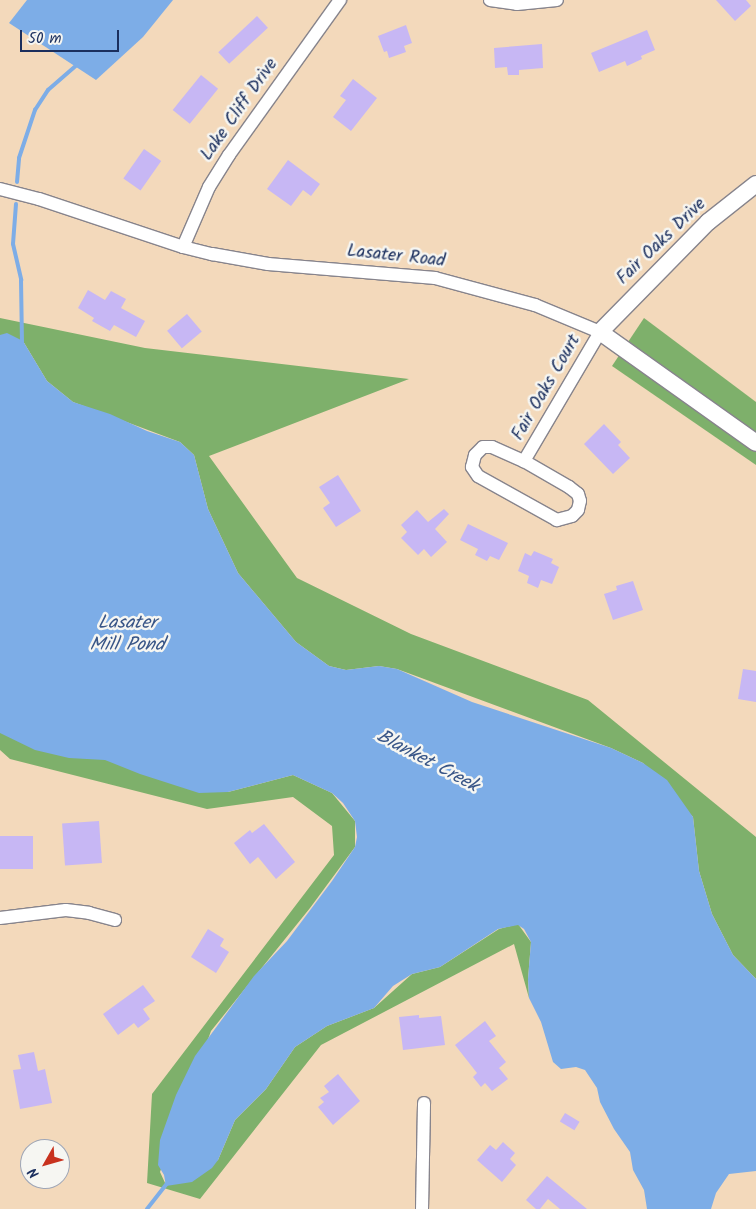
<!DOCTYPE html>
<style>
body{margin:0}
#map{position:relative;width:756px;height:1209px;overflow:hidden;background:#f3d9bb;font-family:Kalam,sans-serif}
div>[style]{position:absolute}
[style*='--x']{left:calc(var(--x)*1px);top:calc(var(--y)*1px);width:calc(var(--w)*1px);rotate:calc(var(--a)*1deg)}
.forest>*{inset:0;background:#7eb06b}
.water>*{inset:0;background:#7dade7}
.stream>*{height:4px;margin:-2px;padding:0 2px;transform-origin:2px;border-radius:2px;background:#7dade7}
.building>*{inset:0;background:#c7b7f4;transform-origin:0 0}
.roads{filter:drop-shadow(1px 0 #87848c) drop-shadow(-1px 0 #87848c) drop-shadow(0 1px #87848c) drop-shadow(0 -1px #87848c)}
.minor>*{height:12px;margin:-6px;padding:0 6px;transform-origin:6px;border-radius:6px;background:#fff}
.tertiary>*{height:16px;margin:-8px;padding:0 8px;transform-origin:8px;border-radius:8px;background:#fff}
span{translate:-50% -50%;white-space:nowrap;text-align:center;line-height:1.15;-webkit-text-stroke:5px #f6f6f2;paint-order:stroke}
.street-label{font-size:18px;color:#1b2f5e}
.water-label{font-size:19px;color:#385587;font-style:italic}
.north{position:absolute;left:20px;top:1139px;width:50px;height:50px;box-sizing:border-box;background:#f6f6f2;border:1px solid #9ea6b7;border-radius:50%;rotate:232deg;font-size:14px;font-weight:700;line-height:20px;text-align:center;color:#1b2f5e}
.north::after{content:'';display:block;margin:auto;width:18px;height:22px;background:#c8321e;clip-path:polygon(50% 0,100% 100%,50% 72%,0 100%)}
.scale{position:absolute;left:20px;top:30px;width:99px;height:22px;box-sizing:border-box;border:2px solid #1b2f5e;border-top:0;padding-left:6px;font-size:15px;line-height:18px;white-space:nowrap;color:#1b2f5e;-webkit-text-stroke:4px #f6f6f2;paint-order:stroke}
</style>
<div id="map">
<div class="forest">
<i style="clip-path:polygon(0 318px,145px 348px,409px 379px,209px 456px,297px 578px,411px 634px,588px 700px,756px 837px,756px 979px,733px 955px,712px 914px,699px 871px,693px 817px,643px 763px,611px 748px,397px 669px,379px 666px,346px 670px,329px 666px,296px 642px,238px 573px,208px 509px,194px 455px,180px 442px,73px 402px,47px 381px,23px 341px,0 336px)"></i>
<i style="clip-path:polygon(644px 318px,756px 402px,756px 465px,612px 366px)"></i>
<i style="clip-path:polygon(0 731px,228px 792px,293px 775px,332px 793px,355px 821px,355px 847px,310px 908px,211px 1031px,160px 1172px,166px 1185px,218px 1160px,235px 1120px,266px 1089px,295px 1047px,327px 1026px,374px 1008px,412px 974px,440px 967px,499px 929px,518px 924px,531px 942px,528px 979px,529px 998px,514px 944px,321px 1045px,200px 1199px,147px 1183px,152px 1094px,334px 855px,332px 826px,293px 797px,207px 809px,10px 759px,0 750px)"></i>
</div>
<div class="water">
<i style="clip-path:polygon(27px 0,173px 0,143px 37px,96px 80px,9px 23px)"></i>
<i style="clip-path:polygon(7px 333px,23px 341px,47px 381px,73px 402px,110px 414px,147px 431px,180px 442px,194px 455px,208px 509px,238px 573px,296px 642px,329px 666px,346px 670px,379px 666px,397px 669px,472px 702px,611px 748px,643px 763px,667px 780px,693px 817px,699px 871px,712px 914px,733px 955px,756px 979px,756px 1171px,729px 1174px,716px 1193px,711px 1209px,647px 1209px,644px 1190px,633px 1170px,630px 1152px,614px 1129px,600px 1102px,597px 1088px,585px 1070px,576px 1067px,561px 1069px,553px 1062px,541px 1022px,529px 998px,528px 979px,531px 942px,524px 929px,518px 925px,498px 929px,440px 967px,412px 974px,393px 986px,374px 1008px,327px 1026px,295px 1047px,266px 1089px,235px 1120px,218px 1160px,212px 1168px,192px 1182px,166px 1186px,164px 1175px,158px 1165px,160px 1140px,176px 1095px,195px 1056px,254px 976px,287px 941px,332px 881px,355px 847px,357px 837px,355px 821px,343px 803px,332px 793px,293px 775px,228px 792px,199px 793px,140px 774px,105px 760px,69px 758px,35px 750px,0 733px,0 335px)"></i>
</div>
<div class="stream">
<i style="--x:17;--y:182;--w:24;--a:-85"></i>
<i style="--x:19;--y:158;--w:51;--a:-71.6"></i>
<i style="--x:35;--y:110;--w:24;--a:-57"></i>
<i style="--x:48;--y:90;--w:40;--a:-41"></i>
<i style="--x:16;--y:204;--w:40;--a:94.3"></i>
<i style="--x:13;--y:244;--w:37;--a:77"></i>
<i style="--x:21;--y:280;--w:64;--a:89.1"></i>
<i style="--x:147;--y:1209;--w:34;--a:-52"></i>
</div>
<div class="building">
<i style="clip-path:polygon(716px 0,746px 0,751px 6px,735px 21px)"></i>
<i style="left:257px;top:16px;width:16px;height:53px;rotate:47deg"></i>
<i style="clip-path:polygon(406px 25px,412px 43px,404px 46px,406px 52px,389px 58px,387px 51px,384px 52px,378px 36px)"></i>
<i style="clip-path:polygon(647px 30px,655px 50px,641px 56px,642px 59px,627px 66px,625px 61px,599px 72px,591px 53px)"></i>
<i style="clip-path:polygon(542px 44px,543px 68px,519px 70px,519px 75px,508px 75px,507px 67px,495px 68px,494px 48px)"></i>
<i style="left:201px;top:75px;width:22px;height:45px;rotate:39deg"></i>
<i style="clip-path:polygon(353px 79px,377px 98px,351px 131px,333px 117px,346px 100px,340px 96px)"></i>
<i style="left:144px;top:149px;width:21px;height:36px;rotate:35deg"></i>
<i style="clip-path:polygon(288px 160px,320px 184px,311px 196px,303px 190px,291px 206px,267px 189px)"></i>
<i style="clip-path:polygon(88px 290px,105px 300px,111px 291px,126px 299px,121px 308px,145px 321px,136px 337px,114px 325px,110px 331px,92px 321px,94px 318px,78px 308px)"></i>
<i style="left:187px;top:314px;width:23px;height:26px;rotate:50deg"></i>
<i style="clip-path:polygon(604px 424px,621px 442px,618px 445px,630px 458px,613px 474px,584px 444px)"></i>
<i style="clip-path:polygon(338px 475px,361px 511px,336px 527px,323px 508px,330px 503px,319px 487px)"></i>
<i style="clip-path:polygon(444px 509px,449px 514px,435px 529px,447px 542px,431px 557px,424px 549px,418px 555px,401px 538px,407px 532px,401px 525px,417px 510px,428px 522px)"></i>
<i style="clip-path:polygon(468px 524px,508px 543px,499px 560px,490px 556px,487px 561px,475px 555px,478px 549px,460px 540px)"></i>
<i style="clip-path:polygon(534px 551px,553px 559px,551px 563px,559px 567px,552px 584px,541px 580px,538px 588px,527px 583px,529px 576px,518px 571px,525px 553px,531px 556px)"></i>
<i style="clip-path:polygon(633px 581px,643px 610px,613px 620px,604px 594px,617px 590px,616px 586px)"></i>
<i style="clip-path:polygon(743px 669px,756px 671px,756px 702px,738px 699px)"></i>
<i style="left:99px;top:821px;width:42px;height:37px;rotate:86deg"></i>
<i style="clip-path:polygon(264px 824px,295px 862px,276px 879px,258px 857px,250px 864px,234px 843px,250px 830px,252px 833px)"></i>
<i style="left:0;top:836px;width:33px;height:33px"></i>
<i style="clip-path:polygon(208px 929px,224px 939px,220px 946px,229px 952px,216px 973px,191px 957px)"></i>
<i style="clip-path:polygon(143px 985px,155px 1001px,143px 1009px,150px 1019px,138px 1028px,134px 1023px,118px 1035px,103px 1014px)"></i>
<i style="clip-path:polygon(419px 1015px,419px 1018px,441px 1016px,445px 1045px,403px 1050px,399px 1017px)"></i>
<i style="clip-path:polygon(485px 1021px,496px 1036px,489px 1041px,506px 1062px,499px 1068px,508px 1079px,492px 1091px,485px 1083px,481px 1087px,473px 1077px,477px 1073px,455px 1045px)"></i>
<i style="clip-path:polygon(34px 1052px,38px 1071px,45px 1069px,52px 1103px,20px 1109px,13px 1070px,21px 1069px,18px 1055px)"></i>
<i style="clip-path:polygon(338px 1074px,360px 1101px,333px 1125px,318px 1107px,324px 1102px,320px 1098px,329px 1092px,324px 1086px)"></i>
<i style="left:565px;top:1113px;width:17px;height:10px;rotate:31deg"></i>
<i style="clip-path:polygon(503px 1142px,515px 1153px,510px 1159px,516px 1165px,502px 1182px,477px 1160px,490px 1145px,496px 1150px)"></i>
<i style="clip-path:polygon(547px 1176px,587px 1209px,560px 1209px,548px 1199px,540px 1209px,536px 1209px,526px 1200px)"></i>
</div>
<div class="roads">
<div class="minor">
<i style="--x:490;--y:0;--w:27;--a:8"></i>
<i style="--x:517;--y:4;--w:40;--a:-5.7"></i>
<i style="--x:0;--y:189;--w:40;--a:14.4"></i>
<i style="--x:39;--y:199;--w:152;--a:18.4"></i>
<i style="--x:183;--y:247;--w:30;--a:14"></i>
<i style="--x:212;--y:254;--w:57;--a:10.1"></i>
<i style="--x:268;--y:264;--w:168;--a:4.8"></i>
<i style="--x:435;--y:278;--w:104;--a:15.1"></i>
<i style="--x:535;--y:305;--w:70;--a:22.6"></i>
<i style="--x:600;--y:332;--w:150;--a:120.5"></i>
<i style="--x:183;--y:247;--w:65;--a:-66.6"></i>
<i style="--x:209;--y:187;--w:38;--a:-58"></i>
<i style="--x:229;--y:155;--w:191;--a:-54.4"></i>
<i style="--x:483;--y:447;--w:9;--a:0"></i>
<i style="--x:492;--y:447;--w:35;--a:24"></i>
<i style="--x:524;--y:461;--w:52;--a:30"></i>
<i style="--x:569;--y:487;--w:11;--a:38"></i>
<i style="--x:578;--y:494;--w:7;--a:74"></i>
<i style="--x:580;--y:501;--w:9;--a:103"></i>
<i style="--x:578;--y:510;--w:8;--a:135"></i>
<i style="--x:572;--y:516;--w:16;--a:165"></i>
<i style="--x:557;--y:520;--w:90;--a:-150.9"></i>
<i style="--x:478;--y:476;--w:11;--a:-124"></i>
<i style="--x:472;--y:467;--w:12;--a:-76"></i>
<i style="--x:475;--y:455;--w:11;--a:-45"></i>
<i style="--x:0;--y:918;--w:66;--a:-6.9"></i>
<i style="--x:66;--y:910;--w:23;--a:7"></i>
<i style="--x:89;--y:913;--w:27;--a:15"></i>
<i style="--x:422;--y:1209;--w:106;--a:-88.9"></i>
</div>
<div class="tertiary">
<i style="--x:756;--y:184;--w:61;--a:141.6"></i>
<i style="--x:708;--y:222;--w:154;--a:134.5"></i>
<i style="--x:600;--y:332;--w:191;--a:35.4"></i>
</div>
</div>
<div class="street-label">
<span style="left:240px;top:110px;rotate:-55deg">Lake Cliff Drive</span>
<span style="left:662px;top:242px;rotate:-44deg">Fair Oaks Drive</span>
<span style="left:396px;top:257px;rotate:6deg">Lasater Road</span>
<span style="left:547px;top:388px;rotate:-60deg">Fair Oaks Court</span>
</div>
<div class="water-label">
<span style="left:127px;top:635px">Lasater<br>Mill Pond</span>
<span style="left:427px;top:762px;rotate:28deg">Blanket Creek</span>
</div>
<div class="north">N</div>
<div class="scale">50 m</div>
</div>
